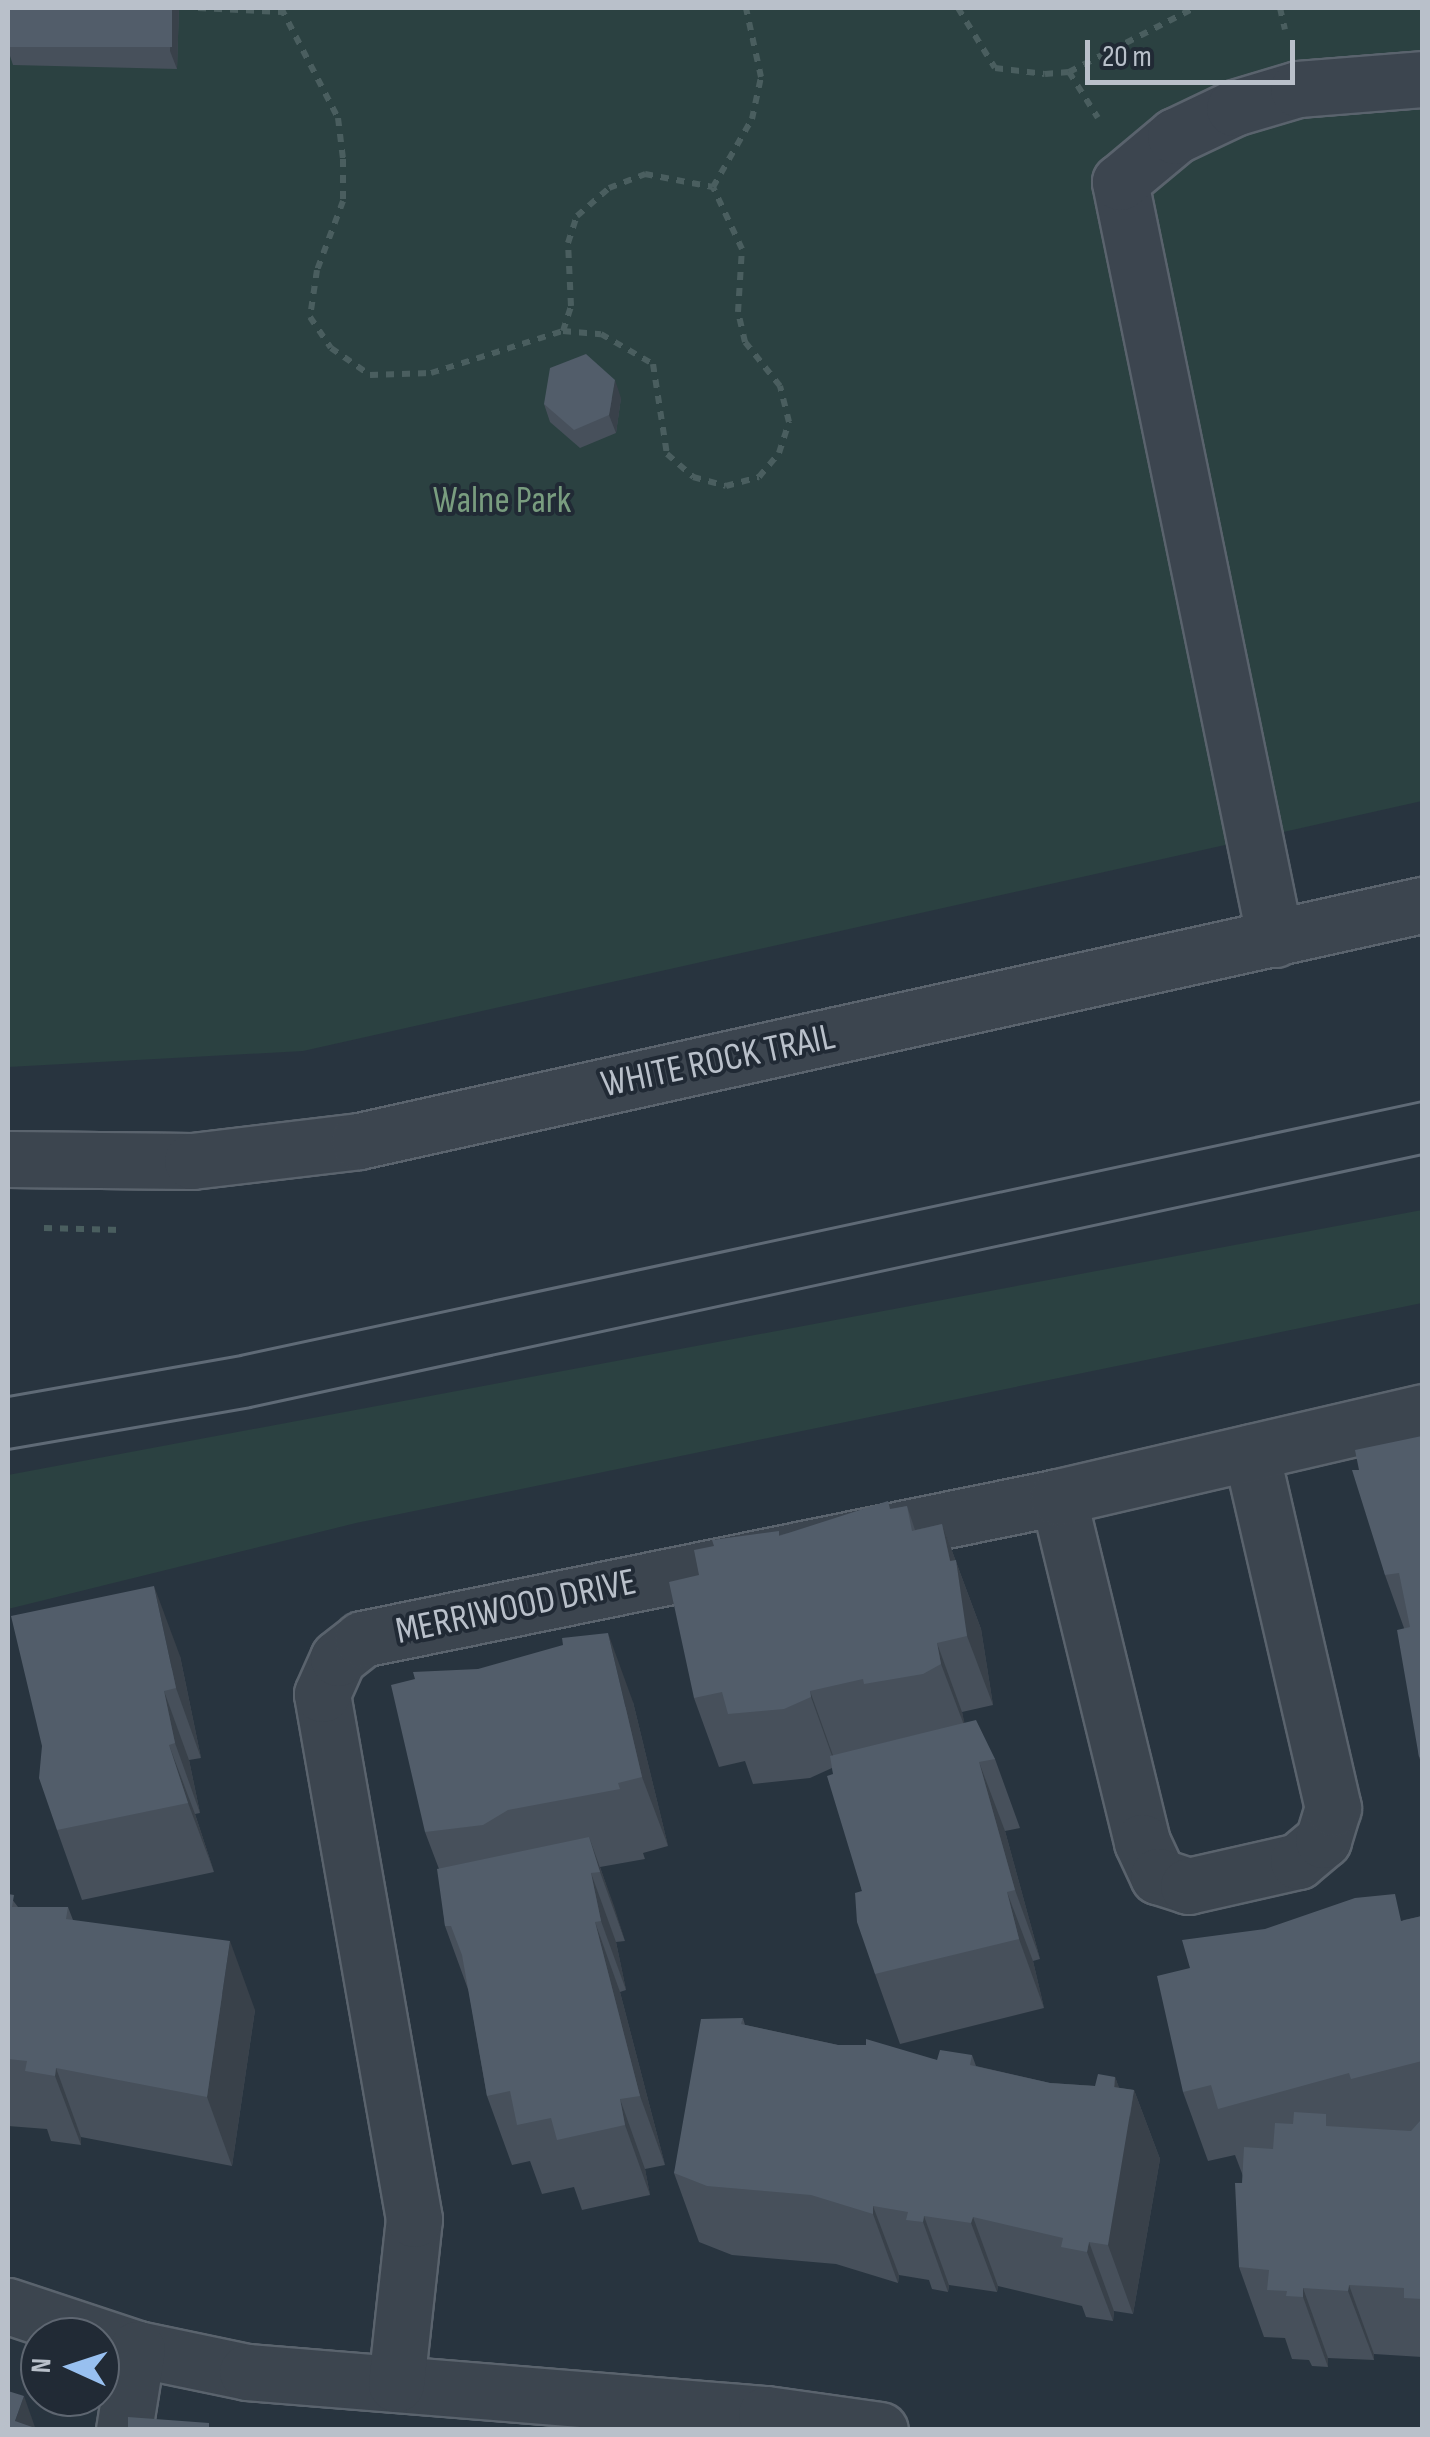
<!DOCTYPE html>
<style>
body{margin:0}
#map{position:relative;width:1430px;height:2437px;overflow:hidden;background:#28343f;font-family:"Sofia Sans Condensed",sans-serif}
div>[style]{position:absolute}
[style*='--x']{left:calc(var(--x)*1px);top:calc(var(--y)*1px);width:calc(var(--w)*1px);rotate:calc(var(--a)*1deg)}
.green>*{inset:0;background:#2b4141}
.path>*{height:6px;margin-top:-3px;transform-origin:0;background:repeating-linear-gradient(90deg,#4a5e5f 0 8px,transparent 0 16px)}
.roads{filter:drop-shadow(2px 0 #5a636d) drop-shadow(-2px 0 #5a636d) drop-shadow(0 2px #5a636d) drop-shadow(0 -2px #5a636d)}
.minor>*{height:55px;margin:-27.5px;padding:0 27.5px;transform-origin:27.5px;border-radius:27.5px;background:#3c454f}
.tram>*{height:2.5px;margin:-1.25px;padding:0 1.25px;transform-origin:1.25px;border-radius:1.25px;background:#5f6a76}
.wall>*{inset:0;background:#47505b}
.shaded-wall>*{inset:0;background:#39414a}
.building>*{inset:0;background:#525d6a;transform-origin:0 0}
span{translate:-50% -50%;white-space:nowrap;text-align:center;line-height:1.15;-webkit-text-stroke:8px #212a35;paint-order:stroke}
.park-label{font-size:38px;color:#799d7f}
.street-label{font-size:38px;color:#b9c0ca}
.frame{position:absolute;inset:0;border:10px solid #b9c0ca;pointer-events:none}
.north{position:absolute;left:20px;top:2317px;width:100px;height:100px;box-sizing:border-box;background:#212a35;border:2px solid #5e6671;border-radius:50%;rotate:273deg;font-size:28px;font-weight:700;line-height:40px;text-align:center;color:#b9c0ca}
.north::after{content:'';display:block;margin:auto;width:35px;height:45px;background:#98c0f0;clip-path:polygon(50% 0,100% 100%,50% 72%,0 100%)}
.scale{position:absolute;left:1085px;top:40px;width:210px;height:45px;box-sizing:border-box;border:5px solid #b9c0ca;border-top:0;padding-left:12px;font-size:30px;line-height:35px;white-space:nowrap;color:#b9c0ca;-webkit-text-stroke:8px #212a35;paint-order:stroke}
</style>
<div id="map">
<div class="green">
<i style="clip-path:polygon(8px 8px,1422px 8px,1422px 801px,303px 1051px,8px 1067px)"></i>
<i style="clip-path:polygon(1422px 1210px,1422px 1303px,356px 1523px,8px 1609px,8px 1475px)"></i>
</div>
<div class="path">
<i style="--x:198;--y:8;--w:84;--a:2.7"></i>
<i style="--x:281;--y:8;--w:124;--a:62.6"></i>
<i style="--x:338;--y:118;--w:41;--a:83"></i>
<i style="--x:343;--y:159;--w:42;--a:90"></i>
<i style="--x:343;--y:201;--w:74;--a:110.6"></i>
<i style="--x:317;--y:270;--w:48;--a:98.5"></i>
<i style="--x:310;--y:317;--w:37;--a:56"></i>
<i style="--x:331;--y:348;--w:47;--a:34.7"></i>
<i style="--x:370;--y:375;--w:61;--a:-1.9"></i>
<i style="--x:431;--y:373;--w:139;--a:-17.7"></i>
<i style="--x:563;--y:331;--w:26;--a:-72"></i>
<i style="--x:571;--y:306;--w:63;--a:-92.7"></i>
<i style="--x:568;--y:243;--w:28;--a:-72"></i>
<i style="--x:577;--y:216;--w:43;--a:-41.2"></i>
<i style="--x:609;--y:188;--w:39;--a:-21"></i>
<i style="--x:645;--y:174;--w:69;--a:10.8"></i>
<i style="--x:713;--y:187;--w:78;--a:-60.2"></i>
<i style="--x:752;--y:119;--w:43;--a:-77.9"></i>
<i style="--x:761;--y:77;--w:71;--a:-102.3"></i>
<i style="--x:958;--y:8;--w:70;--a:58.3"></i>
<i style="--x:995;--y:68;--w:50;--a:6.8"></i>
<i style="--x:1045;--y:74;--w:24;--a:-5"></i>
<i style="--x:1069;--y:72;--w:140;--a:-27.1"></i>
<i style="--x:1280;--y:8;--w:22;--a:77"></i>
<i style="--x:1069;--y:72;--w:54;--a:57.8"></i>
<i style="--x:563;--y:331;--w:38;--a:5"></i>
<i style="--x:601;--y:334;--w:60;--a:30"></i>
<i style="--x:653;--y:364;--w:91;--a:81.2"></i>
<i style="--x:667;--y:454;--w:35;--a:41"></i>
<i style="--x:693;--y:477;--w:34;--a:15"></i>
<i style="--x:726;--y:486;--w:34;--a:-15"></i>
<i style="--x:759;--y:477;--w:31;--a:-50"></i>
<i style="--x:779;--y:453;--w:33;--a:-72"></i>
<i style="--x:789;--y:422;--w:37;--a:-104"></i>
<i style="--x:780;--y:386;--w:56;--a:-128.5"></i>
<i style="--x:745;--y:342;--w:31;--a:-103"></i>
<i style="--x:738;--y:312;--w:63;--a:-86.4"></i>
<i style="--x:742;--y:249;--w:68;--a:-115.1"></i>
<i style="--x:44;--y:1228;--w:77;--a:1.5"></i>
</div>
<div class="roads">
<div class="minor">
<i style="--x:1275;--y:939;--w:773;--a:-101.57"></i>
<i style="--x:1120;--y:182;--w:72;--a:-39.9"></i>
<i style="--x:1175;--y:136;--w:65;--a:-25.4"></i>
<i style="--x:1234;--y:108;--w:67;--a:-16.5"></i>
<i style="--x:1298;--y:89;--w:124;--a:-4.6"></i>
<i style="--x:8;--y:1159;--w:184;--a:0.6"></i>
<i style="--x:192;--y:1161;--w:168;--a:-6.8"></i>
<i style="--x:359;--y:1141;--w:1089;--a:-12.52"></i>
<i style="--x:1058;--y:1497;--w:355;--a:76.3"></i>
<i style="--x:1142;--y:1842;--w:38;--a:65"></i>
<i style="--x:1158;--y:1876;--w:32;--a:18"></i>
<i style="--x:1188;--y:1886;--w:113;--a:-12.8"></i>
<i style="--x:1298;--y:1861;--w:33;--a:-40"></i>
<i style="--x:1323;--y:1840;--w:34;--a:-73"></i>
<i style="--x:1333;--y:1808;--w:365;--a:-103"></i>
<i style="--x:8;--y:2306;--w:136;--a:18.4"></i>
<i style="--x:137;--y:2349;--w:112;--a:11.8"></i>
<i style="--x:247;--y:2372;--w:521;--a:4.63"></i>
<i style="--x:766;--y:2414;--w:115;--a:8"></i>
<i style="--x:396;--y:2384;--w:166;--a:-83.8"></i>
<i style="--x:414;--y:2219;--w:533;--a:-99.94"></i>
<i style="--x:322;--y:1694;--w:39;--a:-66"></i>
<i style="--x:338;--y:1658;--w:31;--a:-38"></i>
<i style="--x:362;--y:1639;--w:710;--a:-11.53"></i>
<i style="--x:1058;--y:1497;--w:374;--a:-13.1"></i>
<i style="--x:124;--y:2430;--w:82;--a:-80.9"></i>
</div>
</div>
<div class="tram">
<i style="--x:8;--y:1396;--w:236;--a:-10"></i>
<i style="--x:240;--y:1355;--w:1209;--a:-12.13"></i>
<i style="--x:8;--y:1449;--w:246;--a:-9.8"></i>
<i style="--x:250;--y:1407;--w:1199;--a:-12.18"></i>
</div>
<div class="wall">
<i style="clip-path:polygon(8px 8px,179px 8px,177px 69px,13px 65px,8px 50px)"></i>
<i style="clip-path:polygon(621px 398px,616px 433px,580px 448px,550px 422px,544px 404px)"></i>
<i style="clip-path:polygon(1422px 1436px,1422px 1765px,1419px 1757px,1404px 1628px,1385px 1575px,1359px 1470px)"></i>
<i style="clip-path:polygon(907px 1506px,915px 1530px,942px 1524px,981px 1629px,993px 1705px,962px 1712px,964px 1723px,995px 1759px,1020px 1828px,1005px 1831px,1040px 1959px,1033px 1961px,1044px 2008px,900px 2044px,875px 1974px,862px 1891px,832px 1768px,810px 1778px,753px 1784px,745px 1761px,719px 1767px,694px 1698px,699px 1575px,780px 1535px)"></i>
<i style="clip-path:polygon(180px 1656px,201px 1758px,189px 1760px,200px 1813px,195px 1814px,214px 1872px,82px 1900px,57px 1830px)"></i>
<i style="clip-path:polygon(633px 1702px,668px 1846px,643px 1853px,645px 1859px,600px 1867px,625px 1941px,616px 1942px,626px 1990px,620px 1992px,665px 2165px,645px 2169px,650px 2195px,582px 2210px,574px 2187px,542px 2194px,530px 2161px,512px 2165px,487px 2096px,469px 1992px,445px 1926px,439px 1869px,425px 1832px)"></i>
<i style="clip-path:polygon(8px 1894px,18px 1907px,68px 1907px,73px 1920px,255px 2010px,232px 2166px,81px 2137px,81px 2145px,51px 2141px,47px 2129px,8px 2126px)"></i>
<i style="clip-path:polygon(1422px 1916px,1422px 2357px,1374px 2354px,1374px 2360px,1328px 2358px,1328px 2367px,1312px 2366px,1309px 2360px,1292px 2359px,1285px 2338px,1264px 2337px,1239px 2267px,1243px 2176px,1235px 2155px,1208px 2161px,1183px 2092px,1404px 1920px)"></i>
<i style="clip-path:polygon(743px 2018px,745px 2025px,838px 2045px,937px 2060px,972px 2055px,976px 2066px,1050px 2083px,1095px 2086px,1115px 2077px,1119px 2088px,1134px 2090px,1160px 2159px,1133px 2314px,1114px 2311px,1113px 2321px,1086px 2317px,1082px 2306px,998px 2286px,997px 2292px,949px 2285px,948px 2292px,932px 2289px,929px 2280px,899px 2275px,898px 2283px,836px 2264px,732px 2255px,699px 2242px,674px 2173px)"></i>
</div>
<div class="shaded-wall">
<i style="clip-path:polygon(172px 8px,179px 8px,177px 69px,170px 51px)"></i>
<i style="clip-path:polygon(615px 380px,621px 398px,616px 433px,609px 415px)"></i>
<i style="clip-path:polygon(942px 1524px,981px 1629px,993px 1705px,967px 1636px)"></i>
<i style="clip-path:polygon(154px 1586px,180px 1656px,201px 1758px,176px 1688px)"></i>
<i style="clip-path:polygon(608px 1633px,633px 1702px,668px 1846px,642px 1777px)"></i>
<i style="clip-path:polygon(937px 1643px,962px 1712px,967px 1733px,941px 1664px)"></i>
<i style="clip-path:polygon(164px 1691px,189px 1760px,200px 1813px,175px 1743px)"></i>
<i style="clip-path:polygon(810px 1691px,835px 1761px,836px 1767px,811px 1697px)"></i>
<i style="clip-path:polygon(169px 1745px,195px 1814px,214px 1872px,188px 1803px)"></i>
<i style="clip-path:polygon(979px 1762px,1005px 1831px,1040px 1959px,1015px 1890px)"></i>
<i style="clip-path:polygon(589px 1837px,614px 1906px,625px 1941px,600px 1872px)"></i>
<i style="clip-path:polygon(591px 1873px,616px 1942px,626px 1990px,601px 1921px)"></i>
<i style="clip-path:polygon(1007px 1892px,1033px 1961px,1044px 2008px,1019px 1939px)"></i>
<i style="clip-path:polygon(595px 1922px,620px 1992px,665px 2165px,640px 2096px)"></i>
<i style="clip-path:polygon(230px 1941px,255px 2010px,232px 2166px,207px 2097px)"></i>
<i style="clip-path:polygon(56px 2068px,81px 2137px,81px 2145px,55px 2076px)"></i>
<i style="clip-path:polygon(1115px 2077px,1130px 2117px,1134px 2090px,1160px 2159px,1133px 2314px,1108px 2245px)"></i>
<i style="clip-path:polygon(620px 2099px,645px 2169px,650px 2195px,625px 2125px)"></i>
<i style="clip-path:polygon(873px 2206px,899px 2275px,898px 2283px,873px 2214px)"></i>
<i style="clip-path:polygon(924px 2216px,949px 2285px,948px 2292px,923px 2222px)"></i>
<i style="clip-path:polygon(973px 2217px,998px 2286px,997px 2292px,971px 2223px)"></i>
<i style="clip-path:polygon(1089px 2242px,1114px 2311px,1113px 2321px,1087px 2252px)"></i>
<i style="clip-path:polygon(1349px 2285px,1374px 2354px,1374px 2360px,1348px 2291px)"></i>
<i style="clip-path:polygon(1303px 2288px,1328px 2358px,1328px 2367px,1303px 2297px)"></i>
<i style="clip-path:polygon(24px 2396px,36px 2430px,18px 2430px,15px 2421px)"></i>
</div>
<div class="building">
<i style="left:8px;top:8px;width:164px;height:39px"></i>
<i style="clip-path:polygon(586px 354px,615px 380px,609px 415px,574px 430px,544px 404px,550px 368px)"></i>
<i style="clip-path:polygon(1422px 1436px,1422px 1756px,1419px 1757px,1397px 1630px,1410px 1627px,1399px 1573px,1385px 1575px,1352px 1470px,1359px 1470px,1355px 1450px)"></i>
<i style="clip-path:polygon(888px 1501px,890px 1509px,907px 1506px,912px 1531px,942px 1524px,950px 1561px,956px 1560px,967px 1636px,937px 1643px,941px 1664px,923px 1674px,864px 1684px,863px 1679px,810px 1691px,811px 1697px,784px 1709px,728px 1714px,722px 1692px,694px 1698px,669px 1582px,699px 1575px,694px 1550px,714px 1546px,712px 1540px,779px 1531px,779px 1536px)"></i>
<i style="clip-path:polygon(154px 1586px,176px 1688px,164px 1691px,175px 1743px,169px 1745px,188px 1803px,57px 1830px,39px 1778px,42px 1746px,11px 1616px)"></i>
<i style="clip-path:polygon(608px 1633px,642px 1777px,618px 1783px,620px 1789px,508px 1810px,483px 1825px,425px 1832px,391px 1685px,415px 1679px,413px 1672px,478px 1669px,563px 1645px,562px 1638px)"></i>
<i style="clip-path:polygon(976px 1720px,995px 1759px,979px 1762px,1015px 1890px,1007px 1892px,1019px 1939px,875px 1974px,857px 1922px,855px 1893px,862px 1891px,827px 1776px,833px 1774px,830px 1756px)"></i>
<i style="clip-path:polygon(589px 1837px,600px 1872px,591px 1873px,601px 1921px,595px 1922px,640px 2096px,620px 2099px,625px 2125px,557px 2140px,551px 2118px,517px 2125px,510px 2091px,487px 2096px,462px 1955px,451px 1926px,445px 1926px,437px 1869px)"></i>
<i style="clip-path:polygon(8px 1894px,14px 1895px,12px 1907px,68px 1907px,66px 1919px,230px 1941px,207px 2097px,56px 2068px,55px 2076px,25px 2071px,27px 2061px,8px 2059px)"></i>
<i style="clip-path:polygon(1395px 1894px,1401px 1921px,1422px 1916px,1422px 2061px,1351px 2079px,1349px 2073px,1218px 2109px,1211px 2085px,1183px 2092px,1157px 1976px,1190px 1968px,1182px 1940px,1265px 1929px,1355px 1898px)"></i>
<i style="clip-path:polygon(743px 2018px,741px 2024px,838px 2045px,866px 2045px,866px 2039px,937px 2060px,940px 2050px,972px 2055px,970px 2065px,1050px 2083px,1095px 2086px,1098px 2074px,1115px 2077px,1114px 2087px,1134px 2090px,1108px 2245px,1089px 2242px,1087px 2252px,1061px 2247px,1063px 2238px,973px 2217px,971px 2223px,924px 2216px,923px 2222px,906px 2220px,908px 2212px,873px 2206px,873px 2214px,811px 2195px,707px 2186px,674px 2173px,701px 2019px)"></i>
<i style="clip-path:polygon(1294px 2112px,1326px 2114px,1326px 2126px,1411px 2131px,1420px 2121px,1422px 2120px,1422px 2299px,1404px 2298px,1404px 2288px,1349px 2285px,1348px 2291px,1303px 2288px,1303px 2297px,1286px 2296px,1287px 2291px,1267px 2290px,1269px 2270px,1239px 2267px,1235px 2183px,1242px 2183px,1244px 2147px,1273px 2149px,1275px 2123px,1293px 2124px)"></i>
<i style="clip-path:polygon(8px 2391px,24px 2396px,15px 2421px,35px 2428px,34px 2430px,8px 2430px)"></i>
<i style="clip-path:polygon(128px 2417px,209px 2423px,209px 2430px,128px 2430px)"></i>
</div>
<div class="park-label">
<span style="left:502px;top:501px">Walne Park</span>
</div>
<div class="street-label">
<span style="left:718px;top:1061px;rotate:-12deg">WHITE ROCK TRAIL</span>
<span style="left:516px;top:1607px;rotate:-12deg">MERRIWOOD DRIVE</span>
</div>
<div class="frame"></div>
<div class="north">N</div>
<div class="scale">20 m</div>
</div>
